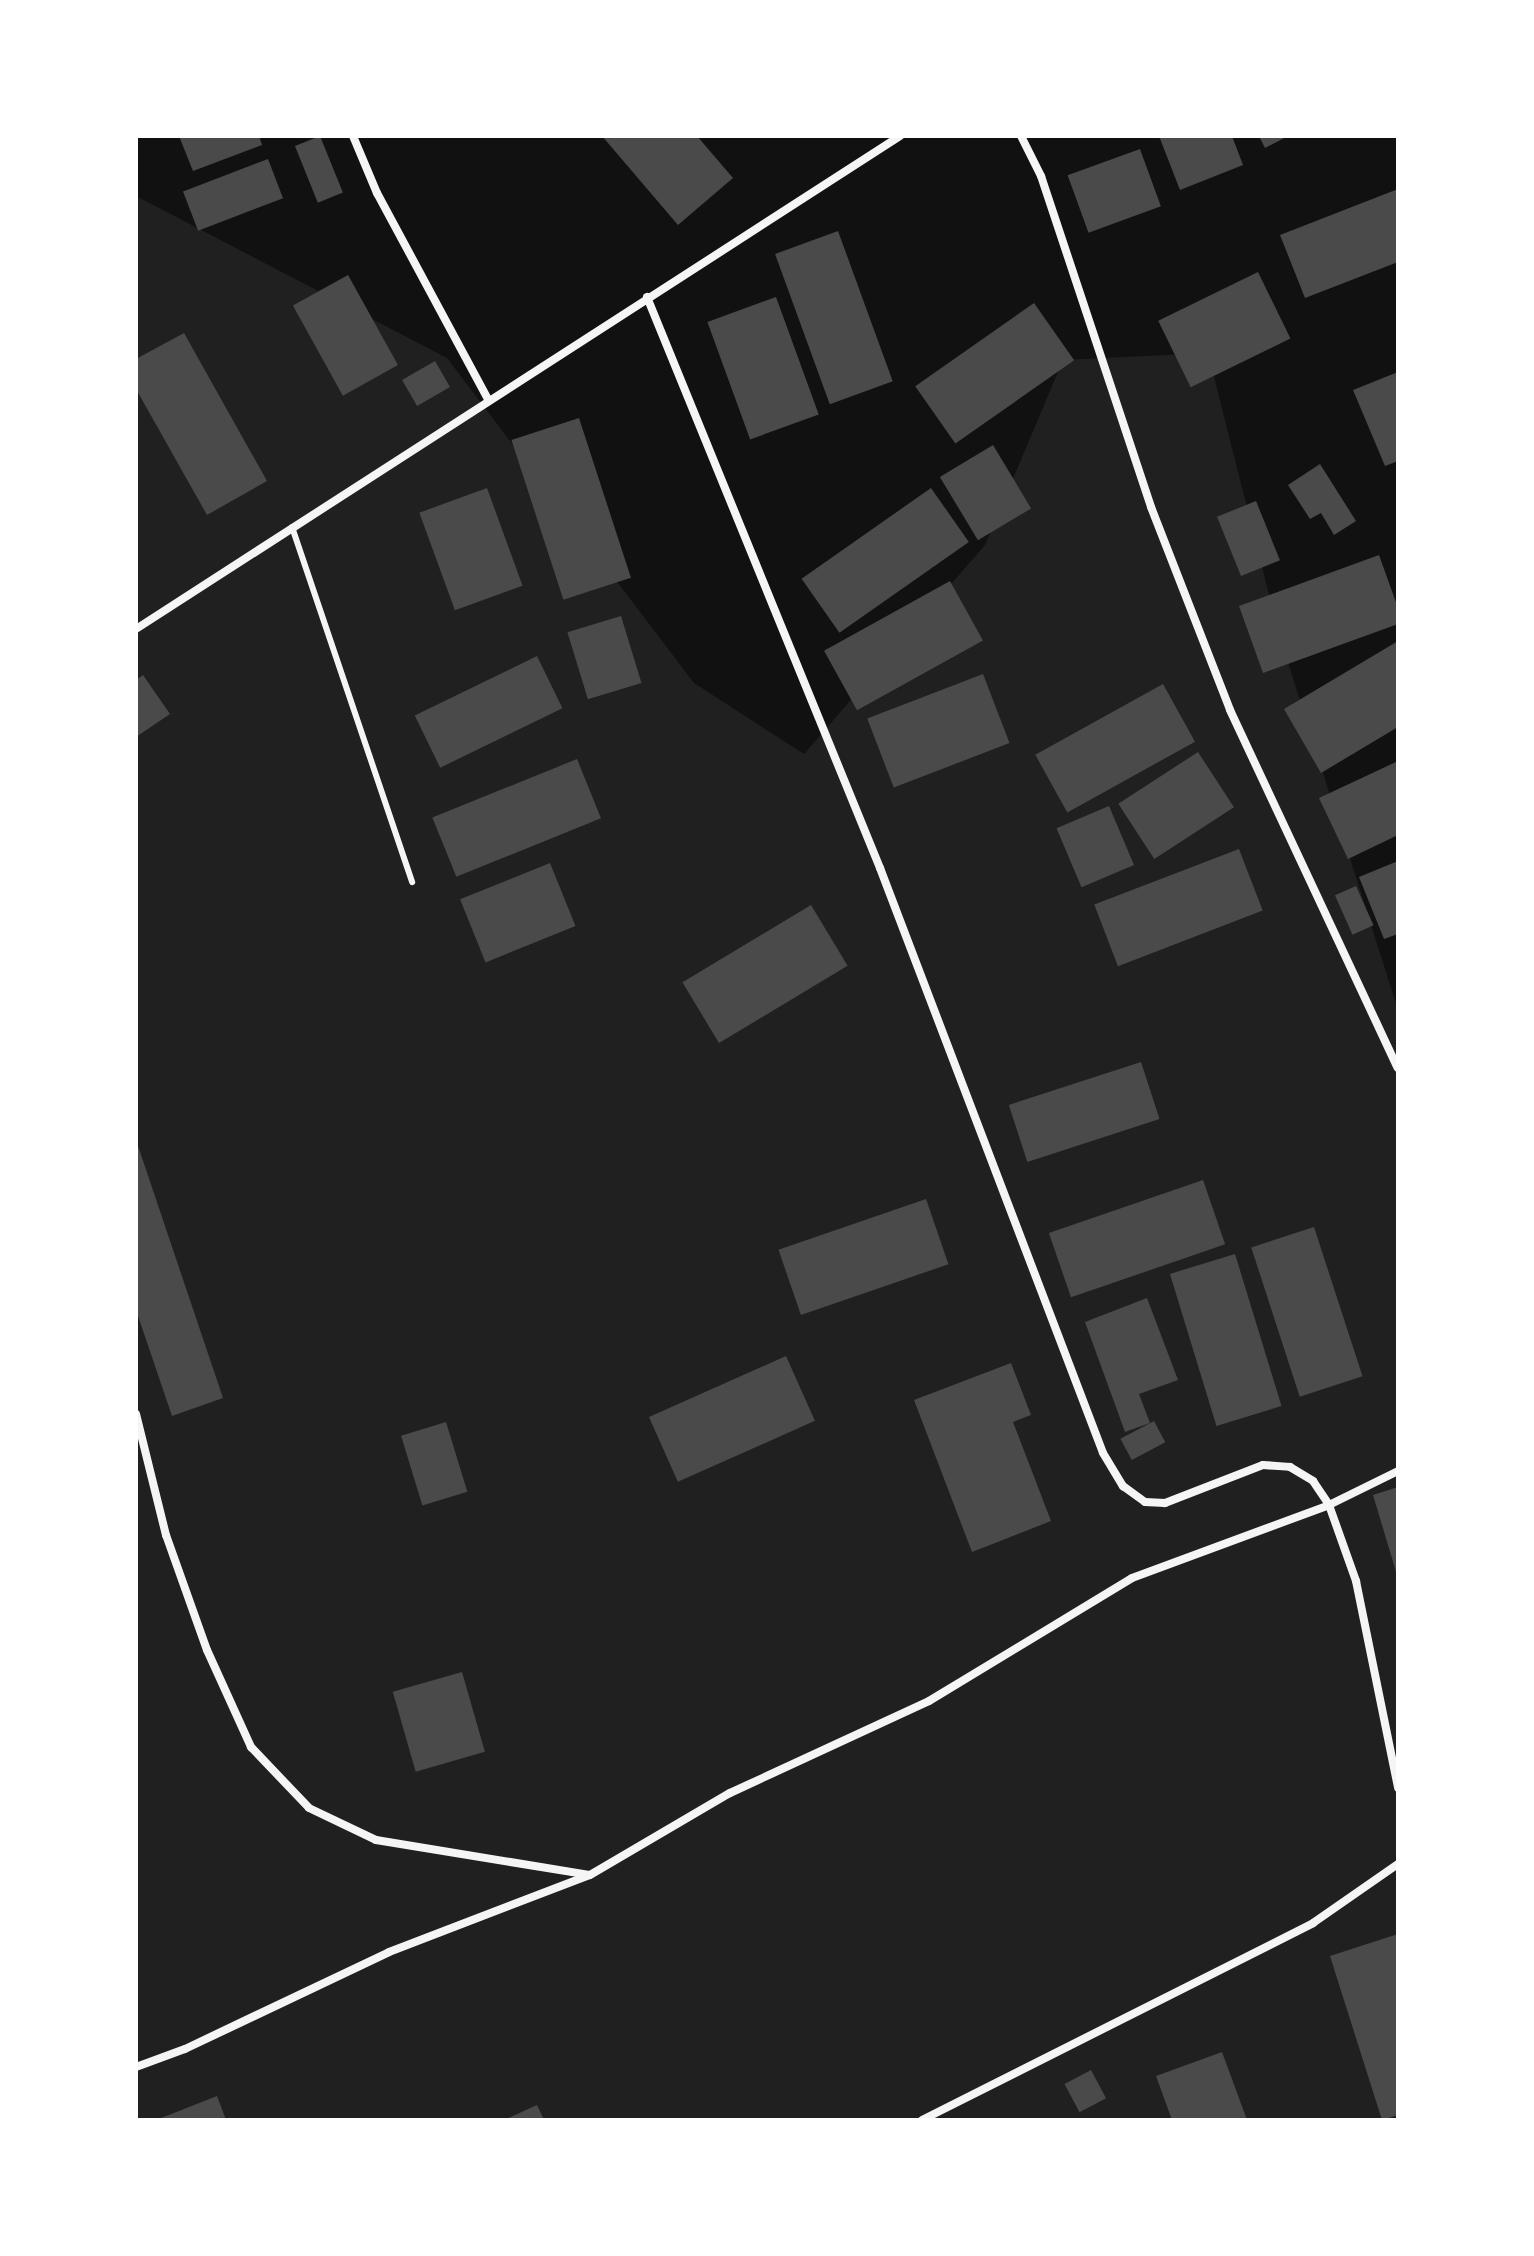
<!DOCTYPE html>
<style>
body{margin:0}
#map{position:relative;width:1534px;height:2256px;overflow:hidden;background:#111;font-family:"Open Sans",sans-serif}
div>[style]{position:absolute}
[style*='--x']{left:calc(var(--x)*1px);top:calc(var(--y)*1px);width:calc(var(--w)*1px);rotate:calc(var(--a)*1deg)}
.green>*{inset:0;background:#202020}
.building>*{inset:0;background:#4a4a4a;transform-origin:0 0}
.service>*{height:6px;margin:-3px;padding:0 3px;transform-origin:3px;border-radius:3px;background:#f5f5f5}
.minor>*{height:8px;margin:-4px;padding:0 4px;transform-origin:4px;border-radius:4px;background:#f5f5f5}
span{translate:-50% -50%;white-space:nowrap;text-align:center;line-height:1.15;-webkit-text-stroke:8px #fff;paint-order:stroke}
.frame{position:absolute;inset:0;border:138px solid #fff;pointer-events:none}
</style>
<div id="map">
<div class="green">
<i style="clip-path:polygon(136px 196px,447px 358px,694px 683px,804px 754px,985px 545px,1063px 360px,1208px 353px,1279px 634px,1398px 1010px,1398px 2120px,136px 2120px)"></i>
</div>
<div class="building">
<i style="clip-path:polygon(179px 136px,259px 136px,262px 145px,193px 171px)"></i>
<i style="left:320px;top:136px;width:61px;height:27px;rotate:68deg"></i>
<i style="clip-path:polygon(602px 136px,697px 136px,733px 178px,678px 225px)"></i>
<i style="clip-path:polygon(1159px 136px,1232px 136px,1243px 165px,1180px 190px)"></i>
<i style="clip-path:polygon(1259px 136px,1288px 136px,1265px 148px)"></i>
<i style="left:1140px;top:149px;width:61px;height:77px;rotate:70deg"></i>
<i style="left:268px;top:159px;width:42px;height:91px;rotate:69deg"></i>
<i style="clip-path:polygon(1398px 189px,1398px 262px,1305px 298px,1280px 235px)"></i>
<i style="left:838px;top:231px;width:160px;height:67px;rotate:70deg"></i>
<i style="left:1258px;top:272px;width:74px;height:111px;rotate:64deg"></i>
<i style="left:348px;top:275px;width:103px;height:63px;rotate:61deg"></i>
<i style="left:776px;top:297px;width:125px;height:73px;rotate:70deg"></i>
<i style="left:1034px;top:303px;width:70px;height:145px;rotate:55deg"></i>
<i style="clip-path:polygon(184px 333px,267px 481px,207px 515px,136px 389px,136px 359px)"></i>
<i style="left:435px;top:361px;width:30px;height:38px;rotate:60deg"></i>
<i style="clip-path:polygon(1398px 372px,1398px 461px,1385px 466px,1353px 390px)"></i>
<i style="left:579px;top:418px;width:168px;height:71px;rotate:72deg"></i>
<i style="left:993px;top:445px;width:74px;height:62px;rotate:59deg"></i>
<i style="clip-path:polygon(1320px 464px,1356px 521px,1334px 535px,1321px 513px,1310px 519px,1288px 485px)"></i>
<i style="left:487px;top:488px;width:104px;height:72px;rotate:70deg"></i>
<i style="left:931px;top:488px;width:66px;height:158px;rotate:55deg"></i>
<i style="left:1256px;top:501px;width:64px;height:42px;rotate:68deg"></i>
<i style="clip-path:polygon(1379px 555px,1398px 608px,1398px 624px,1263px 673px,1239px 606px)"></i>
<i style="left:950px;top:581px;width:68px;height:144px;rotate:61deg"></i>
<i style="left:621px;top:616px;width:70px;height:56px;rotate:73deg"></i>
<i style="clip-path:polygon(1398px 641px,1398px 727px,1321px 773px,1284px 709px)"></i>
<i style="left:537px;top:656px;width:58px;height:136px;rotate:64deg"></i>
<i style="left:983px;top:674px;width:74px;height:124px;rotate:69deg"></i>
<i style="clip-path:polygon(143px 675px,170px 714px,136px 737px,136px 680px)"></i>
<i style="left:1163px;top:684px;width:66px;height:146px;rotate:61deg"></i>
<i style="left:1198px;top:752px;width:66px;height:95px;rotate:57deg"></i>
<i style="left:577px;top:759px;width:64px;height:156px;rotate:68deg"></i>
<i style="clip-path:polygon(1398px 761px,1398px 835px,1348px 859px,1319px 798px)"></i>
<i style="left:1109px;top:806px;width:64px;height:57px;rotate:67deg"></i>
<i style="left:1239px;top:849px;width:66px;height:155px;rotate:69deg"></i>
<i style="clip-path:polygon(1398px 861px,1398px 934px,1384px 939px,1359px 877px)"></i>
<i style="left:550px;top:863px;width:68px;height:97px;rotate:68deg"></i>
<i style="left:1356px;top:886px;width:43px;height:23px;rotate:66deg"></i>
<i style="left:811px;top:905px;width:71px;height:150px;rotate:59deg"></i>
<i style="left:1141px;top:1062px;width:60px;height:139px;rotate:72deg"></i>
<i style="clip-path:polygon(136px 1140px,223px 1398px,172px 1416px,136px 1310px)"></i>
<i style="left:1203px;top:1180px;width:68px;height:163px;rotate:71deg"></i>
<i style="left:926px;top:1199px;width:69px;height:156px;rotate:71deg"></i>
<i style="left:1314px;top:1227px;width:157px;height:66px;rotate:72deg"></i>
<i style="left:1235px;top:1254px;width:159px;height:68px;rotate:73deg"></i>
<i style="clip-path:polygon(1147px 1298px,1178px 1380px,1139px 1394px,1150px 1423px,1125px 1432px,1085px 1322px)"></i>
<i style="left:786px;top:1356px;width:71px;height:150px;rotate:66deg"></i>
<i style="clip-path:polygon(1011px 1363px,1031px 1415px,1013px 1422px,1051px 1521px,972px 1552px,914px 1400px)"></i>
<i style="left:1154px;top:1421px;width:24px;height:38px;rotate:62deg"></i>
<i style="left:446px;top:1422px;width:73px;height:47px;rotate:73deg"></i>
<i style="clip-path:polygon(1398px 1487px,1398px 1575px,1397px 1575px,1373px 1495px)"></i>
<i style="left:462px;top:1672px;width:83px;height:72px;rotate:74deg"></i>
<i style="clip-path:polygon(1398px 1934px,1398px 2115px,1382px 2120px,1330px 1956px)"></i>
<i style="clip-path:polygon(1222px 2052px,1247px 2120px,1172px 2120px,1156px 2076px)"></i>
<i style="left:1091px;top:2070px;width:32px;height:30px;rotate:62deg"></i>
<i style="clip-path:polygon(217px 2096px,226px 2120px,156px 2120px)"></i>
<i style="clip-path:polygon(537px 2105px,544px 2120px,504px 2120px)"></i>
</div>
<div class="service">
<i style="--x:292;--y:527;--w:375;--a:71.3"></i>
</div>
<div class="minor">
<i style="--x:353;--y:136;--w:62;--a:67.2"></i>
<i style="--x:377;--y:193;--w:234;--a:61.7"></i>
<i style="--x:1021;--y:136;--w:45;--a:63.4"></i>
<i style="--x:1041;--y:176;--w:349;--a:71.6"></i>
<i style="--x:1151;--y:507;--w:218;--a:68.7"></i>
<i style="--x:1230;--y:710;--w:395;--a:64.9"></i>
<i style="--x:647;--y:297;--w:617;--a:67.8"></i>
<i style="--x:880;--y:868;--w:626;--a:69.13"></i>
<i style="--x:1103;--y:1453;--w:39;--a:59"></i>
<i style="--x:1123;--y:1486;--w:27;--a:36"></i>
<i style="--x:1145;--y:1502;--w:20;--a:3"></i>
<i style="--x:1165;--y:1503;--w:105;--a:-21.2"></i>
<i style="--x:1263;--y:1465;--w:27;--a:4"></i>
<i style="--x:1290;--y:1467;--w:27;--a:31"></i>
<i style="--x:1313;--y:1481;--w:29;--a:56"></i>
<i style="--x:1329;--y:1505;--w:81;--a:70.4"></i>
<i style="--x:1356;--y:1581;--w:211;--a:78.5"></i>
<i style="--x:136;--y:629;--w:909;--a:-32.83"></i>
<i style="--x:136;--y:1414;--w:125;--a:76.1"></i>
<i style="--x:166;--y:1535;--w:122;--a:70.4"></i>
<i style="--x:207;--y:1650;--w:107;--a:65.6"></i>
<i style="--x:251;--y:1747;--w:84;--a:46.4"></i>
<i style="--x:309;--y:1808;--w:74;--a:25.5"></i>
<i style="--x:376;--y:1840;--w:216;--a:9.3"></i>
<i style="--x:136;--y:2067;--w:52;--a:-20.2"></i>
<i style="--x:185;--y:2049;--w:226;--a:-25.4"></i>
<i style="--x:389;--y:1952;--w:215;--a:-21"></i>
<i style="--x:590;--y:1875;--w:162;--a:-30.4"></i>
<i style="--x:730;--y:1793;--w:219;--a:-24.8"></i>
<i style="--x:929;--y:1701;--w:237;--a:-31.2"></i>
<i style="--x:1132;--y:1578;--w:210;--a:-20.3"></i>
<i style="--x:1329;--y:1505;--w:77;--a:-26.2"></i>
<i style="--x:922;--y:2120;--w:438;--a:-26.7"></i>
<i style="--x:1313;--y:1923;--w:103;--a:-34.8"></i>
</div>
<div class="frame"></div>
</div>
